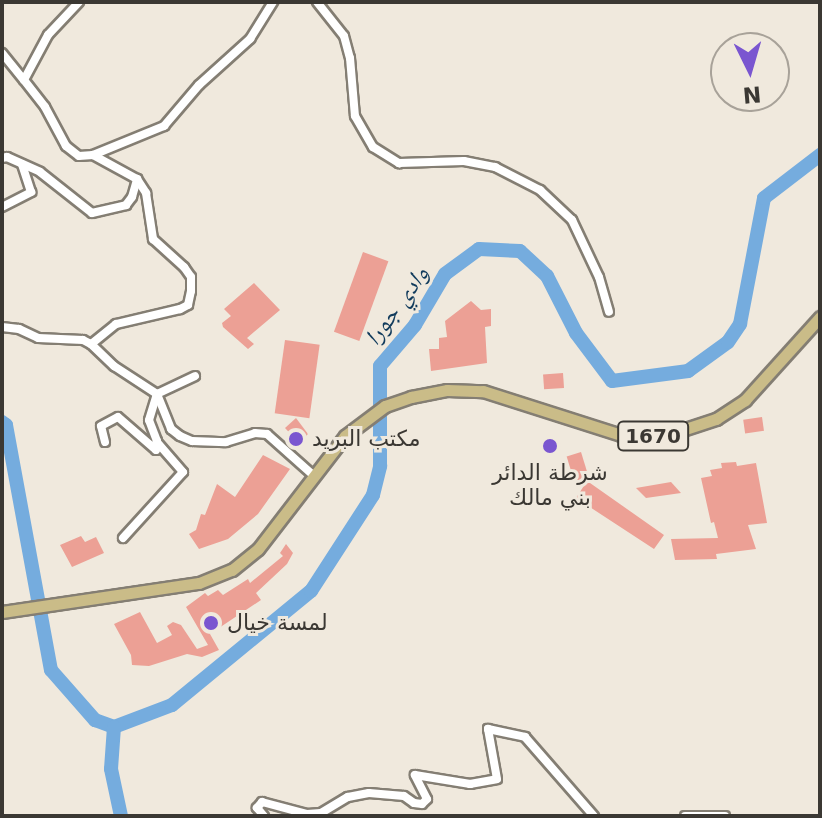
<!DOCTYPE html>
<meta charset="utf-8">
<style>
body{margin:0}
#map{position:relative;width:822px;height:818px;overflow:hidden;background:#f0e9dd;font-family:"DejaVu Sans","Noto Naskh Arabic",sans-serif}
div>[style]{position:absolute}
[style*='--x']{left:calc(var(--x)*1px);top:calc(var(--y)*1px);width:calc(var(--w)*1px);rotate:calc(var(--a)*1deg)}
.river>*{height:14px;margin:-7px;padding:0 7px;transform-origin:7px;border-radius:7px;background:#75acde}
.building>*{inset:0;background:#eca095;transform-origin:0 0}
.roads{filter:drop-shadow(2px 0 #847e73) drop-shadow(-2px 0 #847e73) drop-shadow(0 2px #847e73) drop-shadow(0 -2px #847e73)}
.minor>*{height:8px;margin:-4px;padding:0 4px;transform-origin:4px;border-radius:4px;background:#fff}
.major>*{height:11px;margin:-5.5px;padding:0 5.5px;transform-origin:5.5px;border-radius:5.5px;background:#cabc88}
.dots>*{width:22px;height:22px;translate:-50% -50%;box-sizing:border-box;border:4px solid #f0e9dd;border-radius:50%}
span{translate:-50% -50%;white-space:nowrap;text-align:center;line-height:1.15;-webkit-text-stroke:6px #f0e9dd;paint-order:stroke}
.shield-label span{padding:2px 6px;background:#f0e9dd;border:2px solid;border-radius:6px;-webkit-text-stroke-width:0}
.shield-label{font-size:20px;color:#3b3833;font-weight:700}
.poi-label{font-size:22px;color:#3b3833}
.left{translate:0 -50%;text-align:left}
.water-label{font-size:24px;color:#113b5c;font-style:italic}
.frame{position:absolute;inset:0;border:4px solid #3b3833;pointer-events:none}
.north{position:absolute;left:710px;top:32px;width:80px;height:80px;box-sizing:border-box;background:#f0e9dd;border:2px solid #a8a299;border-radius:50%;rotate:175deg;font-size:22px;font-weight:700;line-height:32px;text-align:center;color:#3b3833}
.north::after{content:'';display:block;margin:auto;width:28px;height:36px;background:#7a56d0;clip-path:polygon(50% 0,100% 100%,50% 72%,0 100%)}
</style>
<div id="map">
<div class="river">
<i style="--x:2;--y:422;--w:5;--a:37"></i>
<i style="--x:6;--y:425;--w:249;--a:79.6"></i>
<i style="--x:51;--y:670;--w:67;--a:48.7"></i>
<i style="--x:95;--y:720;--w:20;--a:20"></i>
<i style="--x:114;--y:727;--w:62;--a:-20.8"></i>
<i style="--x:172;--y:705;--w:180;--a:-39.4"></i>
<i style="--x:311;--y:591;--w:114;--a:-57.1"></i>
<i style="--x:373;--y:495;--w:30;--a:-76"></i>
<i style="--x:380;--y:466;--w:100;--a:-90"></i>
<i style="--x:380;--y:366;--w:54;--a:-49.5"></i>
<i style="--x:415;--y:325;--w:59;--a:-59.5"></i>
<i style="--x:445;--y:274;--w:42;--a:-36.3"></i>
<i style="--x:479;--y:249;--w:41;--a:2.8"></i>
<i style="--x:520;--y:251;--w:37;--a:43"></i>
<i style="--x:547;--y:276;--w:64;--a:63"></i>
<i style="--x:576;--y:333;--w:60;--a:53.1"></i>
<i style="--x:612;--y:381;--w:77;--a:-7.5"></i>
<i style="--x:688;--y:371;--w:49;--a:-35.9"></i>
<i style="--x:728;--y:342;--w:22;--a:-56"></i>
<i style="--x:740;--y:324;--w:128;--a:-79.2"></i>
<i style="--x:764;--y:198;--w:71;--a:-37.5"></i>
<i style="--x:114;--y:727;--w:42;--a:94.1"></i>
<i style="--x:111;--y:769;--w:48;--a:78"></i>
</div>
<div class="building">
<i style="left:363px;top:252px;width:27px;height:85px;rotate:20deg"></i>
<i style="clip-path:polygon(254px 283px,280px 310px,247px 338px,254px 344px,248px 349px,223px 327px,222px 323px,231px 316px,224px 309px)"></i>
<i style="clip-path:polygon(471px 301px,481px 310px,491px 309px,491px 326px,485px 327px,487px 363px,431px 371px,429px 349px,439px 349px,439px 338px,447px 337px,445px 321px)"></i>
<i style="left:285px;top:340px;width:35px;height:74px;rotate:8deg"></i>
<i style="left:563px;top:373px;width:15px;height:20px;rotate:86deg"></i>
<i style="left:762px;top:417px;width:14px;height:19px;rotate:82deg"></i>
<i style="clip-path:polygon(296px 418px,308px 434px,299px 443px,285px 428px)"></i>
<i style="left:581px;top:452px;width:27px;height:15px;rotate:73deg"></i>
<i style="clip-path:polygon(263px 455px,290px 469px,258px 514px,228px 539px,199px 549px,189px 534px,196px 530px,201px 514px,205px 515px,217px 484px,235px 497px)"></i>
<i style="clip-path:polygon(736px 462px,737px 466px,756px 463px,767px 523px,748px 525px,756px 549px,716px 554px,717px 559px,675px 560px,671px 539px,718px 538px,714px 522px,711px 523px,701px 478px,712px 476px,710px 470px,722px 468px,721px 463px)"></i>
<i style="clip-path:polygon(589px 478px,590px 483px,664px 535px,654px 549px,576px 498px)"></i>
<i style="clip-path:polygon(671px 482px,681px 493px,646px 498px,636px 488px)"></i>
<i style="clip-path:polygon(81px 536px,85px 542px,96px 537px,104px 553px,72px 567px,60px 545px)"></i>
<i style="clip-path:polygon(286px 544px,293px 553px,287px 564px,256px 593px,261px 600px,210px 634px,219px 650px,202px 657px,187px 654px,149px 666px,132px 665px,131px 655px,114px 624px,140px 612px,157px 643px,172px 635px,167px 626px,173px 622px,181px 625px,197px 649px,208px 645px,186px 607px,205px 593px,208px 596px,218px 590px,223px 595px,248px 579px,250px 583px,283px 556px,280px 553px)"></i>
</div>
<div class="roads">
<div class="minor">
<i style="--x:79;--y:2;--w:45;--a:133.2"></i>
<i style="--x:48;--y:35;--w:51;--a:118.1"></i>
<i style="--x:24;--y:80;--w:34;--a:52"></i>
<i style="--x:45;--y:107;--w:44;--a:61.7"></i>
<i style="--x:66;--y:146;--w:16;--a:38"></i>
<i style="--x:79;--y:156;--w:14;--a:-4"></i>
<i style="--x:93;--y:155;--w:50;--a:28.6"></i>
<i style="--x:137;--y:179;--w:17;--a:57"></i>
<i style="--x:146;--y:193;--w:47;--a:81.3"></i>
<i style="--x:153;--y:239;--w:42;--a:42.1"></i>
<i style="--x:184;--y:267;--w:12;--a:55"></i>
<i style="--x:191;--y:277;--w:14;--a:90"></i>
<i style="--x:191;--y:291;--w:14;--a:102"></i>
<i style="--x:188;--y:305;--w:9;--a:153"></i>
<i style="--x:180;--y:309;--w:66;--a:166.8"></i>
<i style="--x:116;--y:324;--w:32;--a:141"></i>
<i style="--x:91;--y:344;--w:32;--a:44"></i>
<i style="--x:114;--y:366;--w:51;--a:33.1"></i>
<i style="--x:157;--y:394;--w:38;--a:68"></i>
<i style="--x:171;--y:429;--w:11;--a:38"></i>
<i style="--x:180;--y:436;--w:13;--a:23"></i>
<i style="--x:192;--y:441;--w:34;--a:2"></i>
<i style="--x:226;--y:442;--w:30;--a:-17"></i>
<i style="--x:255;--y:433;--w:12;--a:5"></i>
<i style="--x:267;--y:434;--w:62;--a:41.7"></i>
<i style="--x:317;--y:2;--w:43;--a:51.5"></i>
<i style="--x:344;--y:36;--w:23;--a:75"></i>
<i style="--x:350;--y:58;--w:58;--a:85.1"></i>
<i style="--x:355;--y:116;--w:36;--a:60"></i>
<i style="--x:373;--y:147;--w:31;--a:32"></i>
<i style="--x:399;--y:163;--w:65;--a:-1.8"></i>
<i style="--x:464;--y:161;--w:32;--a:11"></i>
<i style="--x:495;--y:167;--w:51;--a:27.1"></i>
<i style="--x:540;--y:190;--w:44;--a:43.2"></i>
<i style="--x:572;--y:220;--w:63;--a:64.7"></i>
<i style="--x:599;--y:277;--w:36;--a:74"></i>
<i style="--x:2;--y:53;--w:35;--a:51"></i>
<i style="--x:93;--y:155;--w:77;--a:-22.2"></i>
<i style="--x:164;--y:126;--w:54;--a:-49.5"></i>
<i style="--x:199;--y:85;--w:69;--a:-42"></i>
<i style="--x:250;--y:39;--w:44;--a:-58.1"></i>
<i style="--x:2;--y:158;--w:5;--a:-11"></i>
<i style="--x:7;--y:157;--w:36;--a:24"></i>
<i style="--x:40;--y:172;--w:66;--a:38.3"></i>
<i style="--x:92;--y:213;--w:35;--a:-13"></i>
<i style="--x:126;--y:205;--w:10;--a:-53"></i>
<i style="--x:132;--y:197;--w:19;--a:-74"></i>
<i style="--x:2;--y:207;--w:33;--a:-27"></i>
<i style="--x:31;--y:192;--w:29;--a:-108"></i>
<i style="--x:2;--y:327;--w:17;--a:7"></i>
<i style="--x:19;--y:329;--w:21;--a:25"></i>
<i style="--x:38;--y:338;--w:45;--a:2.5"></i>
<i style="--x:83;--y:340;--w:9;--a:27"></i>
<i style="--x:105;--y:442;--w:16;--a:-104"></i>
<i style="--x:101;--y:426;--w:19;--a:-28"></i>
<i style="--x:118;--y:417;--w:50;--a:41"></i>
<i style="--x:156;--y:450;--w:9;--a:-84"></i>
<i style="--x:157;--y:441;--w:22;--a:-111"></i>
<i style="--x:149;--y:420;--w:27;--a:-73"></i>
<i style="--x:157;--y:394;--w:42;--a:-25.3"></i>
<i style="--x:123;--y:538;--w:89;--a:-47.7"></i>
<i style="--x:183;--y:472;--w:40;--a:-131"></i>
<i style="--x:264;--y:816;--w:11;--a:-131"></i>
<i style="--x:257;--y:808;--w:8;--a:-50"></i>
<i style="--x:262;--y:802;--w:47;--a:14.9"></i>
<i style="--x:307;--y:814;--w:14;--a:-4"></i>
<i style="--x:321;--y:813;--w:31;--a:-31"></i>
<i style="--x:348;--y:797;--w:21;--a:-11"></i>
<i style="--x:369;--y:793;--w:35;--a:5"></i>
<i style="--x:404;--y:796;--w:12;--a:35"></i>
<i style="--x:414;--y:803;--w:8;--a:7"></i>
<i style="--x:422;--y:804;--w:7;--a:-45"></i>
<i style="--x:427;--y:799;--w:27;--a:-117"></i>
<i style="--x:415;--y:775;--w:56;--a:9.3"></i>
<i style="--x:470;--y:784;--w:27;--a:-10"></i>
<i style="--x:497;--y:779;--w:51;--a:-100.2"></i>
<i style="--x:488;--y:729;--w:38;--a:12"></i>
<i style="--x:525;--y:737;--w:105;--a:48.9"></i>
<i style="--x:685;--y:816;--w:40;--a:0"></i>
</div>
<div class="major">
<i style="--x:2;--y:612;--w:199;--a:-8.4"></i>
<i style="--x:199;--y:583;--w:35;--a:-22"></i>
<i style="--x:232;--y:570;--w:33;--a:-39"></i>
<i style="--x:258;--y:549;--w:143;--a:-52.4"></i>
<i style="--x:345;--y:436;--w:50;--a:-36.9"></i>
<i style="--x:385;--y:406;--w:28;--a:-19"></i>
<i style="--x:411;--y:397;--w:37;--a:-11"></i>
<i style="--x:447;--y:390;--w:36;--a:2"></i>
<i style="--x:483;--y:391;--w:145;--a:17.7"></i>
<i style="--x:621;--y:435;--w:46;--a:0"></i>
<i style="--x:667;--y:435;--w:52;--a:-18.1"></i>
<i style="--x:716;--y:419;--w:35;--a:-33"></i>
<i style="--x:745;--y:400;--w:112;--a:-47.9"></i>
</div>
</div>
<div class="dots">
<i style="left:296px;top:439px;background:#7a56d0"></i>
<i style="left:550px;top:446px;background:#7a56d0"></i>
<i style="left:211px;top:623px;background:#7a56d0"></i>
</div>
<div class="shield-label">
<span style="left:653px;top:436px">1670</span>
</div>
<div class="poi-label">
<span class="left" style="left:312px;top:439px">مكتب البريد</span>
<span style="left:550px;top:485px">شرطة الدائر<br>بني مالك</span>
<span class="left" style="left:227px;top:623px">لمسة خيال</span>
</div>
<div class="water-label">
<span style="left:397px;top:306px;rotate:-54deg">وادي جورا</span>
</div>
<div class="frame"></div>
<div class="north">N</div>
</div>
